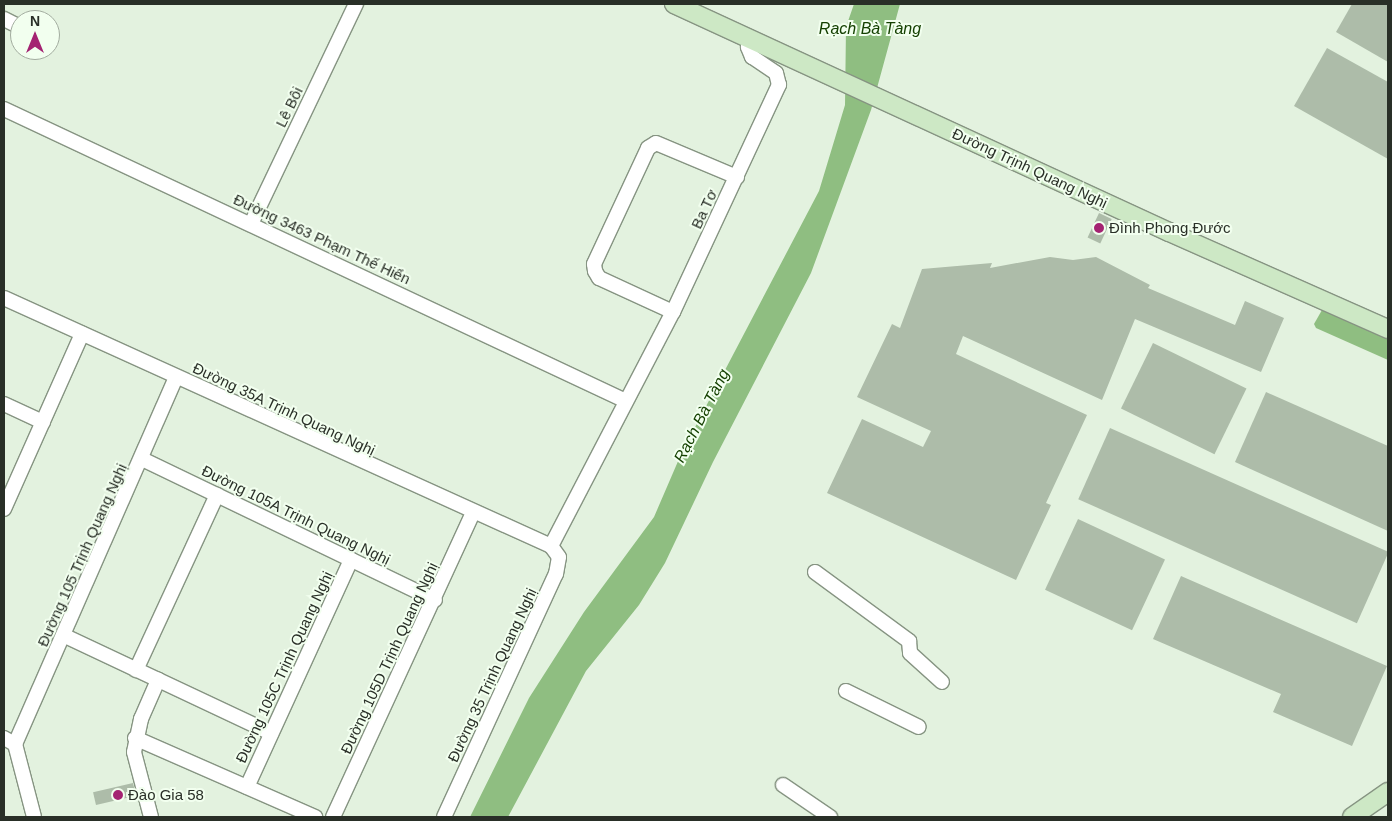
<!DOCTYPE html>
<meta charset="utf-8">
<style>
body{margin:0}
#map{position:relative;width:1392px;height:821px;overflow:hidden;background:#e3f2df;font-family:Arial,sans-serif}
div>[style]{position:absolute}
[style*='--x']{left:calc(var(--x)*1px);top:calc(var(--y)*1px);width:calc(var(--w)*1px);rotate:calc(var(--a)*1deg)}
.water>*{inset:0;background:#8fbe81}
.building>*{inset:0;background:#adbca9;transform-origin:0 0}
.roads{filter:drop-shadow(1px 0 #869482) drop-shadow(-1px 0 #869482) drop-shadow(0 1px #869482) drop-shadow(0 -1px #869482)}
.minor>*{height:14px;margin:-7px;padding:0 7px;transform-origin:7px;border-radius:7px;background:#fff}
.major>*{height:18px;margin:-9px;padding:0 9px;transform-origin:9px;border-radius:9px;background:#cde8c5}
.dots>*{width:14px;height:14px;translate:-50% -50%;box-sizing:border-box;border:2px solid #f2ffef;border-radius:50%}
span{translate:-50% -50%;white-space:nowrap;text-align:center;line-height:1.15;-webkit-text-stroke:4px #f2ffef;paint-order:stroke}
.street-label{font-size:15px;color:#292f27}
.poi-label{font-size:15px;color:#292f27}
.left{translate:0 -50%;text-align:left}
.water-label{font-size:16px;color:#144001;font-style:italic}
.frame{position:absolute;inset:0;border:5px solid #292f27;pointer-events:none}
.north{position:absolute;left:10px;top:10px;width:50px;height:50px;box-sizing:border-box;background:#f2ffef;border:1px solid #a2ac9f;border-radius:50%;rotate:0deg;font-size:14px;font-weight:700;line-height:20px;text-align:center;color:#292f27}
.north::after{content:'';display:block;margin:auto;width:18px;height:22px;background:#a42372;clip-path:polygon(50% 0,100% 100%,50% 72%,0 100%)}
</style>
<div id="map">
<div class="water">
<i style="clip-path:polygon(854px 4px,900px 4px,871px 110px,811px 273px,713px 462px,665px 563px,639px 605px,586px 671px,508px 817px,470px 817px,529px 698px,584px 612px,654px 517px,682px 452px,819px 191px,845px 105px,846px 27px)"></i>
<i style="clip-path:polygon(1322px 310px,1388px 339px,1388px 360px,1316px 328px,1314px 324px)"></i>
</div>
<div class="building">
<i style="clip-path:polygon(1352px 4px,1388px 4px,1388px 62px,1336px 32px)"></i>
<i style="clip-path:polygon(1327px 48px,1388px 82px,1388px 159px,1294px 106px)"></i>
<i style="left:1099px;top:213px;width:14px;height:27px;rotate:25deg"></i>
<i style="clip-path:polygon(1050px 257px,1073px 260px,1096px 257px,1150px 285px,1148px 288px,1235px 325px,1245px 301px,1284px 318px,1261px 372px,1135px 319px,1102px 400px,963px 336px,956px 354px,1087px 415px,1046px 503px,1051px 505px,1016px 580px,827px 493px,862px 419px,923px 447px,931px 431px,857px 397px,892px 324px,900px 328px,922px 269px,992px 263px,990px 268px)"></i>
<i style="left:1153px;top:343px;width:104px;height:73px;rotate:26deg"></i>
<i style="clip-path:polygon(1266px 392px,1388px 446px,1388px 531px,1235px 462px)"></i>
<i style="left:1110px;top:428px;width:305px;height:78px;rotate:24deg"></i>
<i style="left:1078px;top:519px;width:96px;height:78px;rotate:25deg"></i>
<i style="clip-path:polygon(1181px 576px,1387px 666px,1352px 746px,1273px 712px,1281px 694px,1153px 639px)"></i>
<i style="left:133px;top:783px;width:13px;height:41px;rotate:77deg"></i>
</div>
<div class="roads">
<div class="minor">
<i style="--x:4;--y:19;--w:18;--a:27"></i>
<i style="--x:4;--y:109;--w:687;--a:25.15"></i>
<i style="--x:251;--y:224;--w:244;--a:-64.5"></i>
<i style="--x:4;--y:298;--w:601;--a:24.39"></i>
<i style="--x:673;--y:312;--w:81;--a:-155.3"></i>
<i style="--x:599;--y:278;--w:8;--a:-120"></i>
<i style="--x:595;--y:271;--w:7;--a:-98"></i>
<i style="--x:594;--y:264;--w:128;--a:-65"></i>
<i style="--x:648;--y:148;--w:9;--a:-32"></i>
<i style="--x:656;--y:143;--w:88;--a:22.8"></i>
<i style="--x:4;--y:404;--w:43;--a:24.8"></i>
<i style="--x:142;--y:459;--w:325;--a:25.7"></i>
<i style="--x:4;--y:509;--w:192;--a:-66"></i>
<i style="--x:551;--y:546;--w:264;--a:-62.5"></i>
<i style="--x:673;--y:312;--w:251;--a:-65"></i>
<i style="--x:779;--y:85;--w:12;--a:-104"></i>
<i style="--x:776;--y:73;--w:29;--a:-146"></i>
<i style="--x:752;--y:57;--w:11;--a:-112"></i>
<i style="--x:748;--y:47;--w:9;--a:-72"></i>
<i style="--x:815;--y:572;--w:117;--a:36.3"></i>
<i style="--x:909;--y:641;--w:12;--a:85"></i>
<i style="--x:910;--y:653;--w:43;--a:42.2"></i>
<i style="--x:65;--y:636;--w:228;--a:25.2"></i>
<i style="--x:136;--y:670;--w:193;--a:-65.2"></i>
<i style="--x:846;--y:691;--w:81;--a:26.3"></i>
<i style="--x:4;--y:738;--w:13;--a:29"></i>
<i style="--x:15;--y:744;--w:75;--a:75.4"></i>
<i style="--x:135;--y:738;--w:197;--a:23.7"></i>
<i style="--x:15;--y:744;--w:400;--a:-66.3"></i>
<i style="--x:783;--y:785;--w:57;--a:34.2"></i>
<i style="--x:247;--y:787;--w:250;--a:-65.4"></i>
<i style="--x:151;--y:817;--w:67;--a:-104.7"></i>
<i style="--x:134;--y:752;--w:34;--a:-78"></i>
<i style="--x:141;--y:719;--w:43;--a:-66.4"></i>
<i style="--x:333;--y:817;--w:336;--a:-65.3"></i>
<i style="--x:444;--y:817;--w:268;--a:-65.3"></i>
<i style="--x:556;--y:574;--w:17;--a:-80"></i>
<i style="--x:559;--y:557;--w:14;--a:-126"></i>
</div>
<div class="major">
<i style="--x:674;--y:4;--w:545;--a:24.73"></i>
<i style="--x:1169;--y:232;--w:240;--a:23.9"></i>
<i style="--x:1352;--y:817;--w:44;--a:-34.8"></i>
</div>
</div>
<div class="dots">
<i style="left:1099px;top:228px;background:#a42372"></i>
<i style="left:118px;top:795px;background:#a42372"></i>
</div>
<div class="street-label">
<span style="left:289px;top:107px;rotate:-64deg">Lê Bôi</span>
<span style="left:1030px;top:168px;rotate:25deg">Đường Trịnh Quang Nghị</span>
<span style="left:704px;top:209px;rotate:-65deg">Ba Tơ</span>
<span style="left:322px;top:239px;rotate:25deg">Đường 3463 Phạm Thế Hiển</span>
<span style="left:284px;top:409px;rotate:25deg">Đường 35A Trịnh Quang Nghị</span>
<span style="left:296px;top:515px;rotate:26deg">Đường 105A Trịnh Quang Nghị</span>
<span style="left:82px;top:555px;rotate:-66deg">Đường 105 Trịnh Quang Nghị</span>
<span style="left:389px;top:658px;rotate:-65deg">Đường 105D Trịnh Quang Nghị</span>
<span style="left:284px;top:667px;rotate:-65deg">Đường 105C Trịnh Quang Nghị</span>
<span style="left:492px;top:675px;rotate:-65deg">Đường 35 Trịnh Quang Nghị</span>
</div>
<div class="poi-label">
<span class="left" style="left:1109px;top:228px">Đình Phong Đước</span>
<span class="left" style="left:128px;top:795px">Đào Gia 58</span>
</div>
<div class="water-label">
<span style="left:870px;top:29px">Rạch Bà Tàng</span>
<span style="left:702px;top:416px;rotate:-63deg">Rạch Bà Tàng</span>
</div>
<div class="frame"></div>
<div class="north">N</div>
</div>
